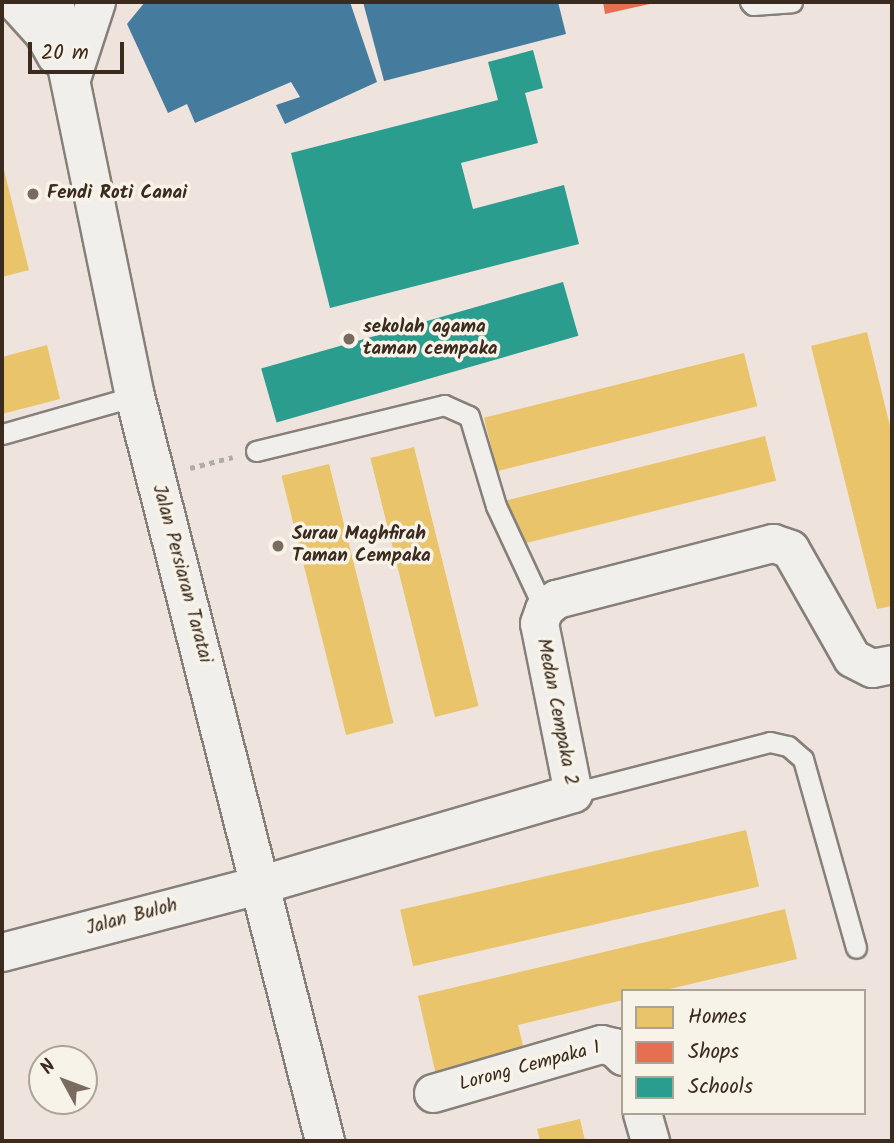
<!DOCTYPE html>
<style>
body{margin:0}
#map{position:relative;width:894px;height:1143px;overflow:hidden;background:#eee4dd;font-family:Kalam,sans-serif}
div>[style]{position:absolute}
[style*='--x']{left:calc(var(--x)*1px);top:calc(var(--y)*1px);width:calc(var(--w)*1px);rotate:calc(var(--a)*1deg)}
.homes>*{inset:0;background:#e9c46a;transform-origin:0 0}
.shops>*{inset:0;background:#e76f51}
.schools>*{inset:0;background:#2a9d8f;transform-origin:0 0}
.public>*{inset:0;background:#457b9d}
.path>*{height:4.5px;margin-top:-2.25px;transform-origin:0;background:repeating-linear-gradient(90deg,#b0aca7 0 5px,transparent 0 10px)}
.roads{filter:drop-shadow(2px 0 #877f79) drop-shadow(-2px 0 #877f79) drop-shadow(0 2px #877f79) drop-shadow(0 -2px #877f79)}
.lane>*{height:19px;margin:-9.5px;padding:0 9.5px;transform-origin:9.5px;border-radius:9.5px;background:#f1efeb}
.street>*{height:37px;margin:-18.5px;padding:0 18.5px;transform-origin:18.5px;border-radius:18.5px;background:#f1efeb}
.secondary>*{height:38px;margin:-19px;padding:0 19px;transform-origin:19px;border-radius:19px;background:#f1efeb}
.primary>*{height:38px;margin:-19px;padding:0 19px;transform-origin:19px;border-radius:19px;background:#f1efeb}
.dots>*{width:19px;height:19px;translate:-50% -50%;box-sizing:border-box;border:4px solid #f7f3e8;border-radius:50%}
span{translate:-50% -50%;white-space:nowrap;text-align:center;line-height:1.15;-webkit-text-stroke:7px #f7f3e8;paint-order:stroke}
.poi-label{font-size:19px;color:#3b2a1e;font-weight:700}
.left{translate:0 -50%;text-align:left}
.street-label{font-size:19px;color:#3b2a1e}
.frame{position:absolute;inset:0;border:4px solid #3b2a1e;pointer-events:none}
.legend{position:absolute;left:621px;top:989px;width:245px;height:126px;box-sizing:border-box;background:#f7f3e8;border:2px solid #aca397;margin:0;padding:9px 12px;list-style:none;font-size:21px;color:#3b2a1e}
.legend li{display:flex;align-items:center;gap:14px;height:35px}
.legend b{width:35px;border:2px solid #aca397}
.north{position:absolute;left:28px;top:1045px;width:70px;height:70px;box-sizing:border-box;background:#f7f3e8;border:2px solid #aca397;border-radius:50%;rotate:311deg;font-size:19px;font-weight:700;line-height:28px;text-align:center;color:#3b2a1e}
.north::after{content:'';display:block;margin:auto;width:24px;height:32px;background:#7a6b61;clip-path:polygon(50% 0,100% 100%,50% 72%,0 100%)}
.scale{position:absolute;left:28px;top:42px;width:96px;height:32px;box-sizing:border-box;border:4px solid #3b2a1e;border-top:0;padding-left:9px;font-size:21px;line-height:24px;white-space:nowrap;color:#3b2a1e;-webkit-text-stroke:5px #f7f3e8;paint-order:stroke}
</style>
<div id="map">
<div class="homes">
<i style="clip-path:polygon(3px 166px,29px 270px,2px 277px,2px 167px)"></i>
<i style="clip-path:polygon(867px 332px,892px 434px,892px 606px,877px 609px,811px 346px)"></i>
<i style="clip-path:polygon(47px 345px,60px 399px,2px 414px,2px 357px)"></i>
<i style="left:744px;top:353px;width:55px;height:268px;rotate:76deg"></i>
<i style="left:765px;top:436px;width:46px;height:270px;rotate:76deg"></i>
<i style="left:414px;top:447px;width:267px;height:45px;rotate:76deg"></i>
<i style="left:329px;top:464px;width:267px;height:49px;rotate:76deg"></i>
<i style="left:746px;top:830px;width:58px;height:355px;rotate:77deg"></i>
<i style="clip-path:polygon(785px 909px,797px 959px,661px 991px,623px 991px,623px 1000px,518px 1025px,525px 1054px,436px 1075px,418px 996px)"></i>
<i style="clip-path:polygon(580px 1119px,585px 1141px,540px 1141px,537px 1129px)"></i>
</div>
<div class="shops">
<i style="clip-path:polygon(603px 2px,654px 2px,654px 3px,605px 14px)"></i>
</div>
<div class="schools">
<i style="clip-path:polygon(533px 50px,543px 88px,525px 93px,538px 143px,461px 163px,473px 209px,564px 185px,579px 244px,330px 308px,291px 153px,498px 100px,488px 62px)"></i>
<i style="left:563px;top:282px;width:56px;height:314px;rotate:74deg"></i>
</div>
<div class="public">
<i style="clip-path:polygon(145px 2px,350px 2px,377px 82px,285px 124px,276px 105px,300px 97px,291px 82px,195px 123px,187px 104px,168px 113px,127px 24px)"></i>
<i style="clip-path:polygon(363px 2px,558px 2px,566px 34px,384px 81px)"></i>
</div>
<div class="path">
<i style="--x:190;--y:468;--w:44;--a:-14.3"></i>
</div>
<div class="roads">
<div class="lane">
<i style="--x:750;--y:2;--w:4;--a:45"></i>
<i style="--x:753;--y:5;--w:39;--a:-4"></i>
<i style="--x:2;--y:434;--w:138;--a:-15.9"></i>
<i style="--x:256;--y:451;--w:194;--a:-13.7"></i>
<i style="--x:444;--y:405;--w:27;--a:24"></i>
<i style="--x:469;--y:416;--w:94;--a:73.3"></i>
<i style="--x:496;--y:506;--w:114;--a:65"></i>
<i style="--x:573;--y:793;--w:203;--a:-14.5"></i>
<i style="--x:770;--y:742;--w:18;--a:13"></i>
<i style="--x:788;--y:746;--w:20;--a:41"></i>
<i style="--x:803;--y:759;--w:196;--a:74.3"></i>
</div>
<div class="street">
<i style="--x:2;--y:952;--w:269;--a:-14.7"></i>
<i style="--x:262;--y:884;--w:324;--a:-16.3"></i>
<i style="--x:573;--y:793;--w:173;--a:-101.3"></i>
<i style="--x:539;--y:623;--w:15;--a:-70"></i>
<i style="--x:544;--y:609;--w:16;--a:-40"></i>
<i style="--x:556;--y:599;--w:224;--a:-14.5"></i>
<i style="--x:773;--y:543;--w:18;--a:19"></i>
<i style="--x:790;--y:549;--w:125;--a:60.4"></i>
<i style="--x:852;--y:658;--w:22;--a:27"></i>
<i style="--x:872;--y:668;--w:20;--a:-11"></i>
<i style="--x:433;--y:1093;--w:175;--a:-16.3"></i>
<i style="--x:601;--y:1044;--w:13;--a:13"></i>
<i style="--x:614;--y:1047;--w:13;--a:45"></i>
<i style="--x:642;--y:1113;--w:29;--a:74"></i>
</div>
<div class="secondary">
<i style="--x:16;--y:2;--w:42;--a:47.9"></i>
<i style="--x:44;--y:33;--w:26;--a:61"></i>
<i style="--x:54;--y:2;--w:402;--a:78.4"></i>
<i style="--x:135;--y:396;--w:769;--a:75.69"></i>
</div>
<div class="primary">
<i style="--x:71;--y:79;--w:81;--a:-72"></i>
</div>
</div>
<div class="dots">
<i style="left:33px;top:194px;background:#7a6b61"></i>
<i style="left:349px;top:339px;background:#7a6b61"></i>
<i style="left:278px;top:546px;background:#7a6b61"></i>
</div>
<div class="poi-label">
<span class="left" style="left:47px;top:194px">Fendi Roti Canai</span>
<span class="left" style="left:363px;top:339px">sekolah agama<br>taman cempaka</span>
<span class="left" style="left:292px;top:546px">Surau Maghfirah<br>Taman Cempaka</span>
</div>
<div class="street-label">
<span style="left:181px;top:574px;rotate:75deg">Jalan Persiaran Taratai</span>
<span style="left:556px;top:712px;rotate:79deg">Medan Cempaka 2</span>
<span style="left:132px;top:918px;rotate:-15deg">Jalan Buloh</span>
<span style="left:530px;top:1067px;rotate:-15deg">Lorong Cempaka 1</span>
</div>
<div class="frame"></div>
<ul class="legend">
<li><b style="height:19px;background:#e9c46a"></b>Homes</li>
<li><b style="height:19px;background:#e76f51"></b>Shops</li>
<li><b style="height:19px;background:#2a9d8f"></b>Schools</li>
</ul>
<div class="north">N</div>
<div class="scale">20 m</div>
</div>
